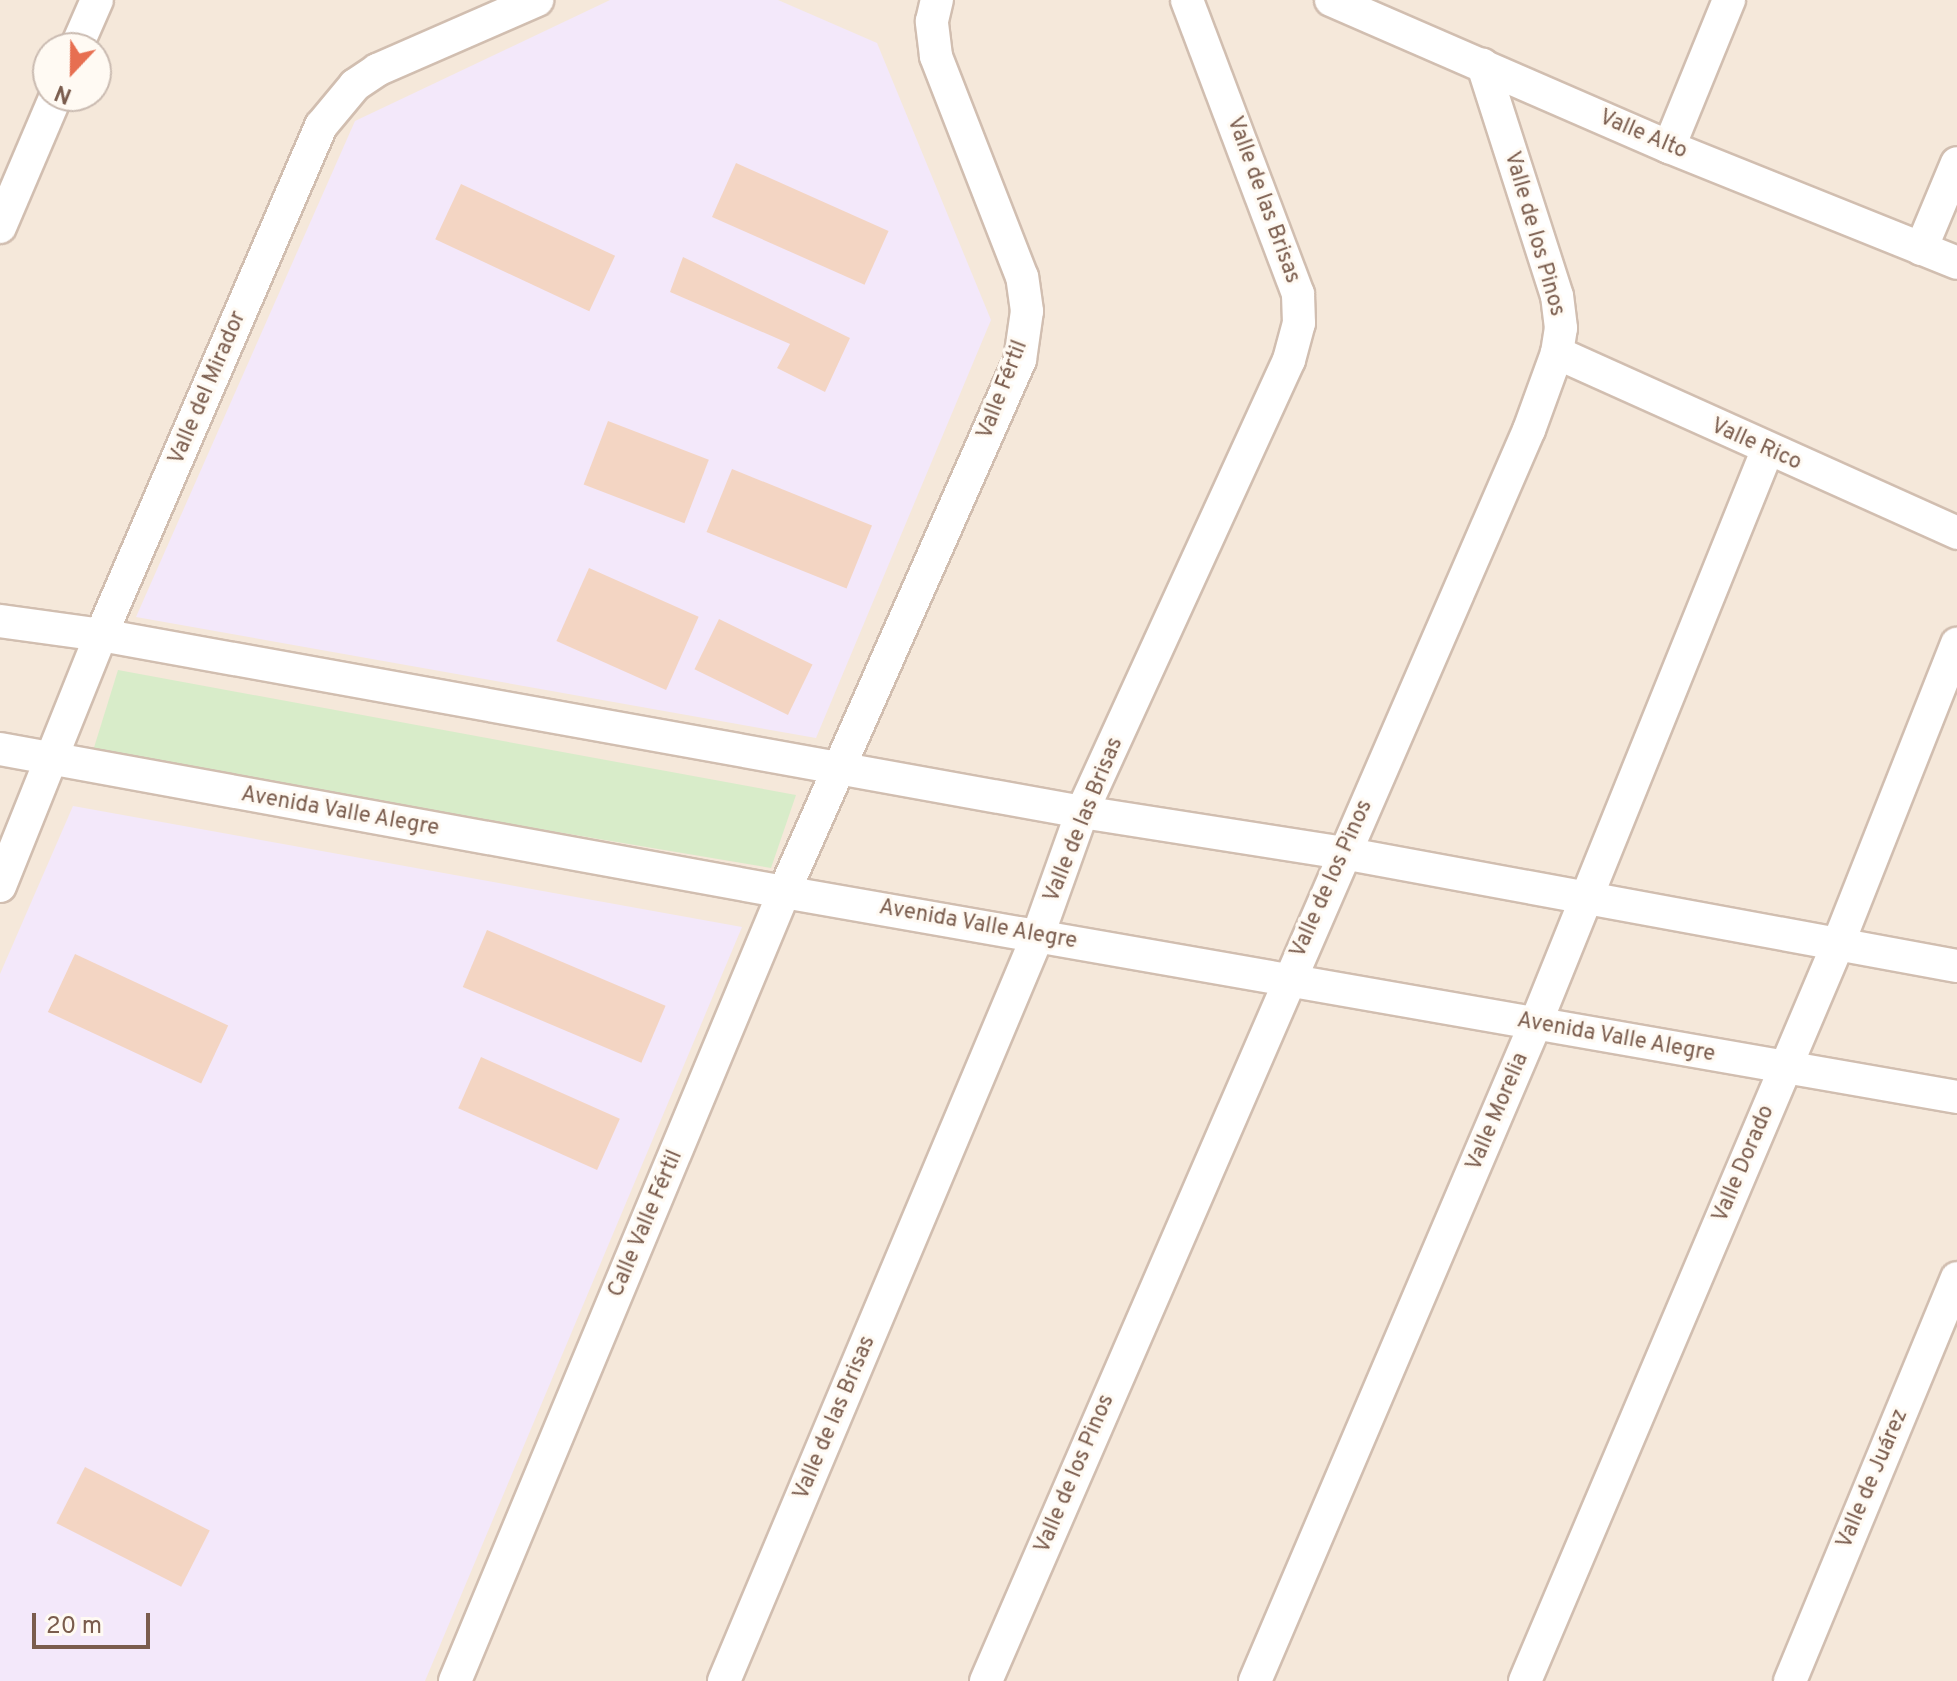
<!DOCTYPE html>
<meta charset="utf-8">
<style>
body{margin:0}
#map{position:relative;width:1957px;height:1681px;overflow:hidden;background:#fdf6ec;font-family:Overpass,sans-serif}
div>[style]{position:absolute}
[style*='--x']{left:calc(var(--x)*1px);top:calc(var(--y)*1px);width:calc(var(--w)*1px);rotate:calc(var(--a)*1deg)}
.residential>*{inset:0;background:#f5e8da}
.education>*{inset:0;background:#f3e8fa}
.green>*{inset:0;background:#d8ecc9}
.building>*{inset:0;background:#f3d5c3;transform-origin:0 0}
.roads{filter:drop-shadow(2px 0 #d1beb0) drop-shadow(-2px 0 #d1beb0) drop-shadow(0 2px #d1beb0) drop-shadow(0 -2px #d1beb0)}
.minor>*{height:32px;margin:-16px;padding:0 16px;transform-origin:16px;border-radius:16px;background:#fff}
span{translate:-50% -50%;white-space:nowrap;text-align:center;line-height:1.15;-webkit-text-stroke:6px #fffaf3;paint-order:stroke}
.street-label{font-size:22px;color:#7a5c4d}
.north{position:absolute;left:32px;top:32px;width:80px;height:80px;box-sizing:border-box;background:#fffaf3;border:2px solid #cabbb1;border-radius:50%;rotate:202deg;font-size:22px;font-weight:700;line-height:32px;text-align:center;color:#7a5c4d}
.north::after{content:'';display:block;margin:auto;width:28px;height:36px;background:#e76f51;clip-path:polygon(50% 0,100% 100%,50% 72%,0 100%)}
.scale{position:absolute;left:32px;top:1613px;width:118px;height:36px;box-sizing:border-box;border:4px solid #7a5c4d;border-top:0;padding-left:10px;font-size:24px;line-height:28px;white-space:nowrap;color:#7a5c4d;-webkit-text-stroke:6px #fffaf3;paint-order:stroke}
</style>
<div id="map">
<div class="residential">
<i style="clip-path:polygon(evenodd,0 0,1957px 0,1957px 1681px,0 1681px,0 0,48px 48px,96px 48px,96px 96px,48px 96px,48px 48px)"></i>
</div>
<div class="education">
<i style="clip-path:polygon(610px 0,778px 0,877px 43px,991px 320px,816px 738px,136px 617px,355px 121px)"></i>
<i style="clip-path:polygon(73px 806px,742px 927px,425px 1681px,0 1681px,0 974px)"></i>
</div>
<div class="green">
<i style="clip-path:polygon(118px 670px,796px 795px,771px 868px,92px 754px)"></i>
</div>
<div class="building">
<i style="left:736px;top:163px;width:167px;height:59px;rotate:24deg"></i>
<i style="left:461px;top:184px;width:170px;height:61px;rotate:25deg"></i>
<i style="clip-path:polygon(683px 257px,850px 338px,825px 392px,777px 368px,790px 344px,670px 292px)"></i>
<i style="left:608px;top:421px;width:108px;height:68px;rotate:21deg"></i>
<i style="left:732px;top:469px;width:151px;height:68px;rotate:22deg"></i>
<i style="left:589px;top:568px;width:120px;height:80px;rotate:24deg"></i>
<i style="left:719px;top:619px;width:104px;height:56px;rotate:26deg"></i>
<i style="left:487px;top:930px;width:194px;height:62px;rotate:23deg"></i>
<i style="left:75px;top:954px;width:169px;height:64px;rotate:25deg"></i>
<i style="left:481px;top:1057px;width:152px;height:56px;rotate:24deg"></i>
<i style="left:85px;top:1467px;width:140px;height:63px;rotate:27deg"></i>
</div>
<div class="roads">
<div class="minor">
<i style="--x:1331;--y:0;--w:369;--a:23.5"></i>
<i style="--x:1669;--y:147;--w:310;--a:21.9"></i>
<i style="--x:76;--y:48;--w:52;--a:-66.4"></i>
<i style="--x:1669;--y:147;--w:159;--a:-67.8"></i>
<i style="--x:0;--y:227;--w:142;--a:-66.9"></i>
<i style="--x:1921;--y:249;--w:93;--a:-67.3"></i>
<i style="--x:1557;--y:353;--w:439;--a:24.2"></i>
<i style="--x:0;--y:621;--w:102;--a:7.9"></i>
<i style="--x:101;--y:635;--w:997;--a:10.23"></i>
<i style="--x:1082;--y:812;--w:264;--a:8.9"></i>
<i style="--x:1343;--y:853;--w:624;--a:10.43"></i>
<i style="--x:0;--y:749;--w:797;--a:10.34"></i>
<i style="--x:784;--y:892;--w:1191;--a:9.91"></i>
<i style="--x:0;--y:886;--w:271;--a:-68.1"></i>
<i style="--x:101;--y:635;--w:555;--a:-66.63"></i>
<i style="--x:321;--y:126;--w:53;--a:-50.3"></i>
<i style="--x:355;--y:85;--w:27;--a:-34"></i>
<i style="--x:377;--y:70;--w:175;--a:-23.6"></i>
<i style="--x:455;--y:1681;--w:855;--a:-67.36"></i>
<i style="--x:784;--y:892;--w:582;--a:-66.08"></i>
<i style="--x:1020;--y:360;--w:49;--a:-81.9"></i>
<i style="--x:1027;--y:311;--w:34;--a:-98"></i>
<i style="--x:1022;--y:277;--w:237;--a:-111.3"></i>
<i style="--x:936;--y:56;--w:35;--a:-97"></i>
<i style="--x:932;--y:21;--w:22;--a:-77"></i>
<i style="--x:724;--y:1681;--w:809;--a:-67.17"></i>
<i style="--x:1038;--y:935;--w:131;--a:-70.3"></i>
<i style="--x:1082;--y:812;--w:497;--a:-65.4"></i>
<i style="--x:1289;--y:360;--w:38;--a:-75"></i>
<i style="--x:1299;--y:323;--w:29;--a:-92"></i>
<i style="--x:1298;--y:294;--w:314;--a:-110.7"></i>
<i style="--x:986;--y:1681;--w:1364;--a:-66.54"></i>
<i style="--x:1529;--y:430;--w:82;--a:-70"></i>
<i style="--x:1557;--y:353;--w:25;--a:-81"></i>
<i style="--x:1561;--y:328;--w:32;--a:-97"></i>
<i style="--x:1557;--y:296;--w:243;--a:-107.8"></i>
<i style="--x:1255;--y:1681;--w:713;--a:-66.89"></i>
<i style="--x:1535;--y:1025;--w:619;--a:-67.99"></i>
<i style="--x:1525;--y:1681;--w:801;--a:-66.99"></i>
<i style="--x:1838;--y:944;--w:323;--a:-68.4"></i>
<i style="--x:1790;--y:1681;--w:436;--a:-67.5"></i>
</div>
</div>
<div class="street-label">
<span style="left:1643px;top:135px;rotate:23deg">Valle Alto</span>
<span style="left:1263px;top:200px;rotate:70deg">Valle de las Brisas</span>
<span style="left:1534px;top:234px;rotate:74deg">Valle de los Pinos</span>
<span style="left:208px;top:388px;rotate:-67deg">Valle del Mirador</span>
<span style="left:1003px;top:390px;rotate:-69deg">Valle Fértil</span>
<span style="left:1756px;top:445px;rotate:24deg">Valle Rico</span>
<span style="left:340px;top:812px;rotate:10deg">Avenida Valle Alegre</span>
<span style="left:1084px;top:820px;rotate:-68deg">Valle de las Brisas</span>
<span style="left:1332px;top:879px;rotate:-66deg">Valle de los Pinos</span>
<span style="left:978px;top:925px;rotate:10deg">Avenida Valle Alegre</span>
<span style="left:1616px;top:1038px;rotate:10deg">Avenida Valle Alegre</span>
<span style="left:1498px;top:1112px;rotate:-67deg">Valle Morelia</span>
<span style="left:1744px;top:1164px;rotate:-67deg">Valle Dorado</span>
<span style="left:646px;top:1224px;rotate:-67deg">Calle Valle Fértil</span>
<span style="left:835px;top:1418px;rotate:-67deg">Valle de las Brisas</span>
<span style="left:1075px;top:1474px;rotate:-67deg">Valle de los Pinos</span>
<span style="left:1873px;top:1479px;rotate:-67deg">Valle de Juárez</span>
</div>
<div class="north">N</div>
<div class="scale">20 m</div>
</div>
